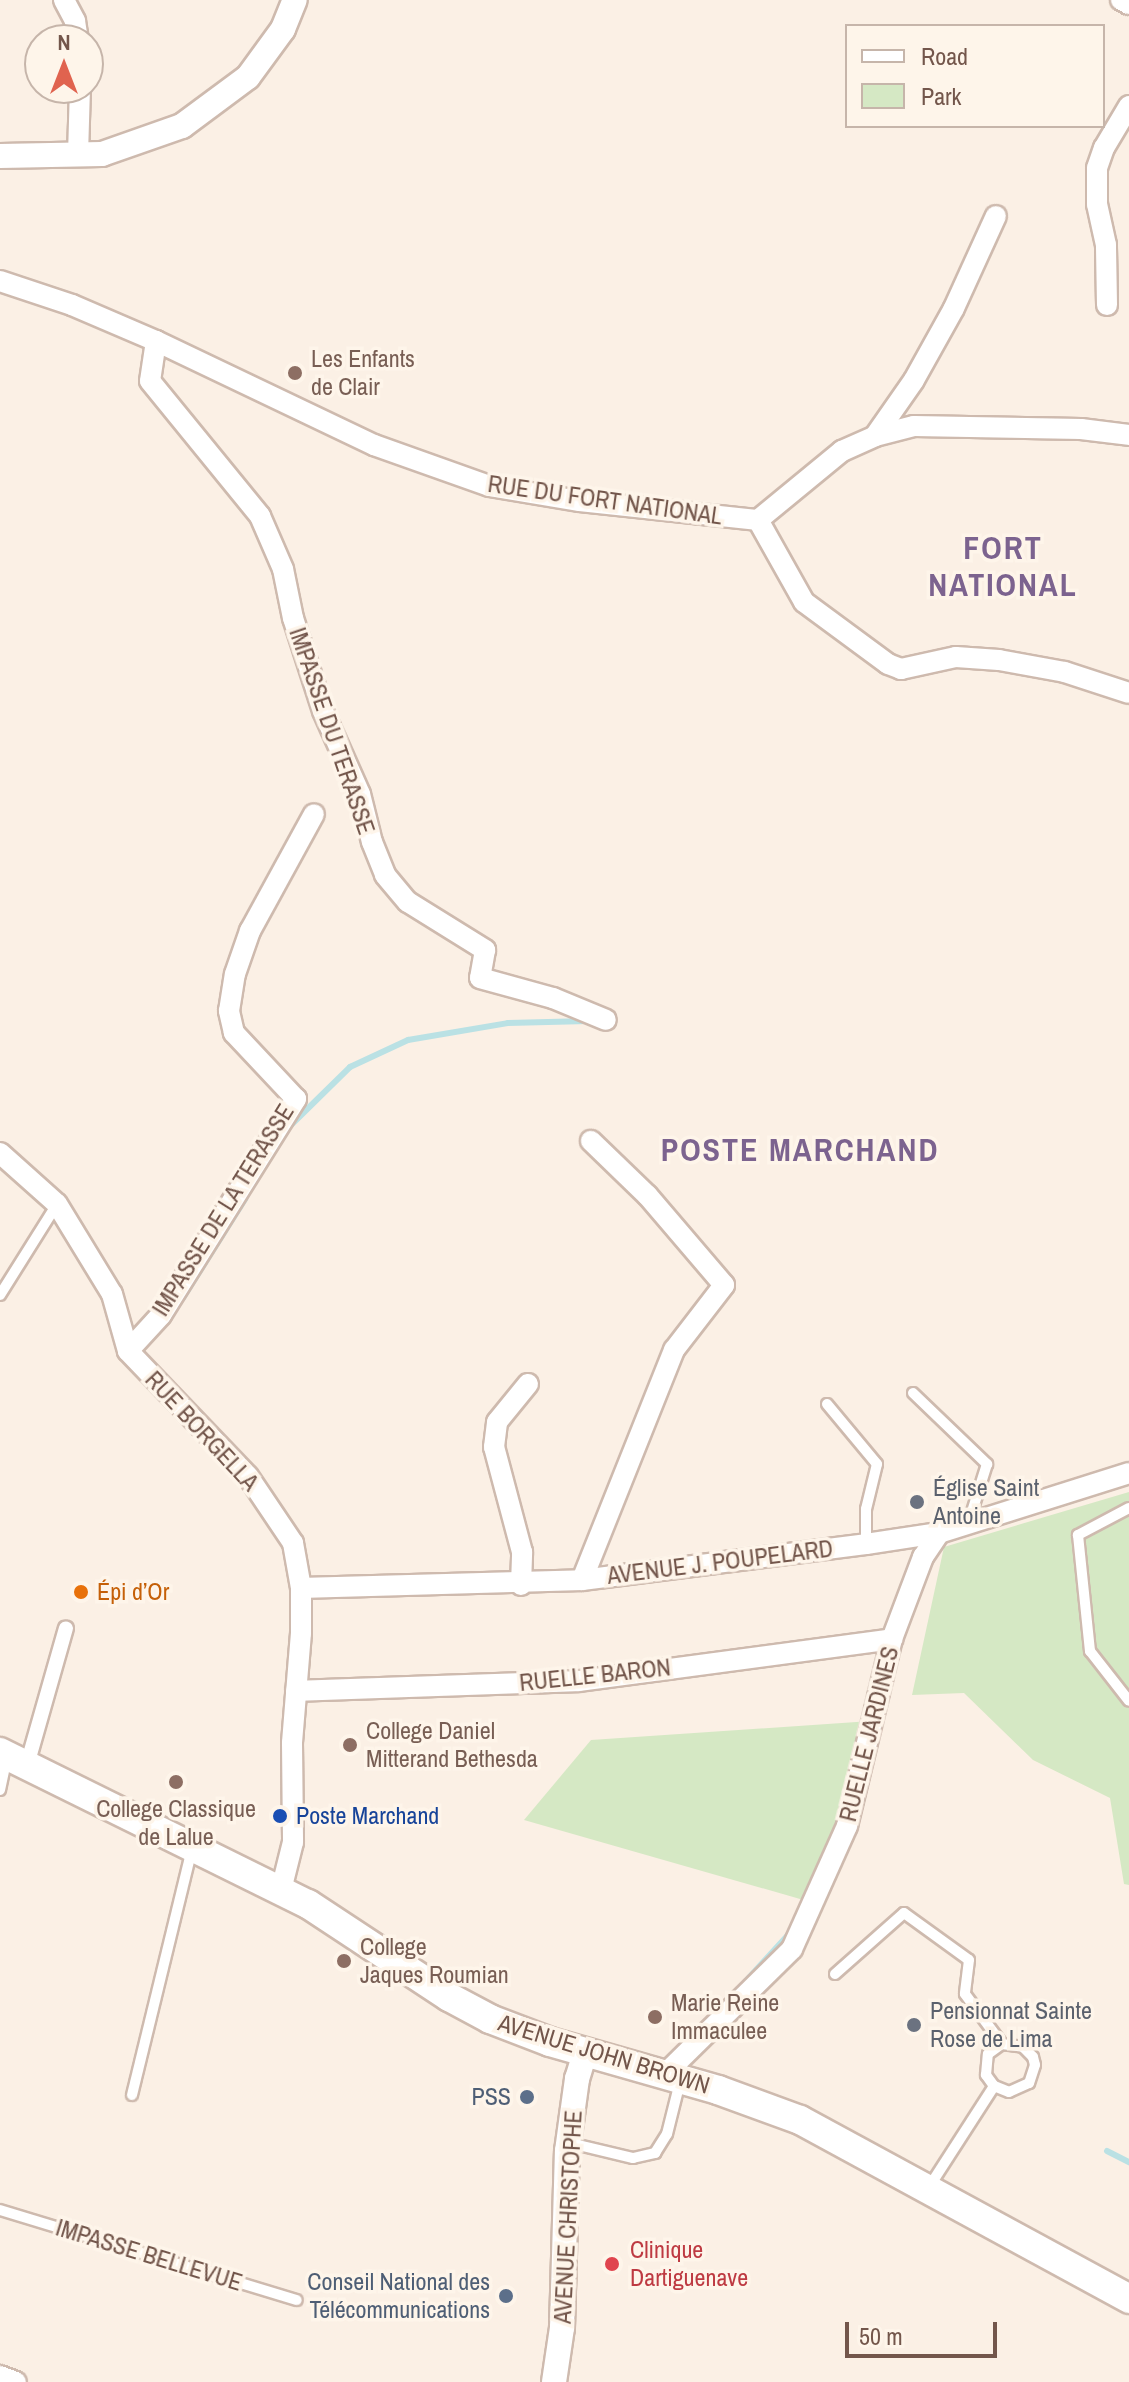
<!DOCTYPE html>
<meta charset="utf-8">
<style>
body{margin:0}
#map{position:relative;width:1129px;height:2382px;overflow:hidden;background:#fbf0e5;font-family:"Archivo Narrow",sans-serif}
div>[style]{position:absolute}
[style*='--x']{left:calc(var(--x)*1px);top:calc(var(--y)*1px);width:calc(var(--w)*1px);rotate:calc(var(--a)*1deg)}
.green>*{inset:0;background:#d5e8c4}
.stream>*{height:6px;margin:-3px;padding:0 3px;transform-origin:3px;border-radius:3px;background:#bae1e4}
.roads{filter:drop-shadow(2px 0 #cebaae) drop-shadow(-2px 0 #cebaae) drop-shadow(0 2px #cebaae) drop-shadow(0 -2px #cebaae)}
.service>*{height:10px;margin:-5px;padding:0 5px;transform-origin:5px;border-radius:5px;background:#fff}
.pedestrian>*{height:14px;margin:-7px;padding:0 7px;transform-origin:7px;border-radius:7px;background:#fff}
.minor>*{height:20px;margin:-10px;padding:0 10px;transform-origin:10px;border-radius:10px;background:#fff}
.tertiary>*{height:24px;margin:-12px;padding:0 12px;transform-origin:12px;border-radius:12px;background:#fff}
.secondary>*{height:28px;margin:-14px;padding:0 14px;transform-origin:14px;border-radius:14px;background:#fff}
.dots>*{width:22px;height:22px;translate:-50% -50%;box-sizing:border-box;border:4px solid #fef5ea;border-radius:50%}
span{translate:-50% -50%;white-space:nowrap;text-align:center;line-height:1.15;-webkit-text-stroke:7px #fef5ea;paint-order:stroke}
.education-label{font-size:24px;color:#785e54}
.left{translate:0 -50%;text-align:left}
.street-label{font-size:24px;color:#73564b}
.worship-label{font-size:24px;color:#5b616d}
.food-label{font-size:24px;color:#c56008}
.transit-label{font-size:24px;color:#164399}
.service-label{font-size:24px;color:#4e5e75}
.right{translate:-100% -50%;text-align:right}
.health-label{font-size:24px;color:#be3a42}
.district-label{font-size:32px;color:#7c638f;font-weight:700;letter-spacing:2px}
.legend{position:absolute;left:845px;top:24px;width:260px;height:104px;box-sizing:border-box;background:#fef5ea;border:2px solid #c6b5aa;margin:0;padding:10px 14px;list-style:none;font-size:24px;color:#73564b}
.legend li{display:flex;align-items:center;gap:16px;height:40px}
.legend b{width:40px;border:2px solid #c6b5aa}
.north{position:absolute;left:24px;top:24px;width:80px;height:80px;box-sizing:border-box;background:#fef5ea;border:2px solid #c6b5aa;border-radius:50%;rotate:0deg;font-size:22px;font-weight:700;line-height:32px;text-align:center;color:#73564b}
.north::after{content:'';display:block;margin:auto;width:28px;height:36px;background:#e0634f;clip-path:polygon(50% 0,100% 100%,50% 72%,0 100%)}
.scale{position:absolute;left:845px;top:2322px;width:152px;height:36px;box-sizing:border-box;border:4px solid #73564b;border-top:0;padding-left:10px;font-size:24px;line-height:28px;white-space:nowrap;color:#73564b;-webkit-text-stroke:6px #fef5ea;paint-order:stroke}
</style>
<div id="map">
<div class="green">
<i style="clip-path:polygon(1129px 1492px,1129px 1885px,1124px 1884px,1110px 1798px,1033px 1760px,964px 1693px,912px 1695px,944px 1547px)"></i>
<i style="clip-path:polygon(871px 1721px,843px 1827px,807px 1901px,524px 1820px,591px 1740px)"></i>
</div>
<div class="stream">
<i style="--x:291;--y:1125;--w:83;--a:-44.5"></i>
<i style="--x:350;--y:1067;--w:64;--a:-25"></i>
<i style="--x:408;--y:1040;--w:101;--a:-9.6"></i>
<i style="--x:508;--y:1023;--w:80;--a:-1.4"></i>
<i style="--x:183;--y:1298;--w:117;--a:-57.9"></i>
<i style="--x:745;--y:1982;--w:64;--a:-47.5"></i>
<i style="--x:788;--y:1935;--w:33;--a:-63"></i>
<i style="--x:1107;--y:2151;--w:25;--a:27"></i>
</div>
<div class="roads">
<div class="service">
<i style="--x:0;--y:1295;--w:107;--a:-57.9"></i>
<i style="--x:913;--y:1393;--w:103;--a:43.8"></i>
<i style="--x:987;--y:1464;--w:60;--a:107.5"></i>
<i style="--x:827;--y:1404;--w:78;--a:50.2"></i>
<i style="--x:877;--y:1464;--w:46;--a:103.7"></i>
<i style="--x:866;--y:1509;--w:35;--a:90"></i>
<i style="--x:1129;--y:1508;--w:58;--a:152.1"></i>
<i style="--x:1078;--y:1535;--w:117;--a:84.1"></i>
<i style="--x:1090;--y:1651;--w:63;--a:52"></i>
<i style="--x:0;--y:1790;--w:35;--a:-78"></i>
<i style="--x:835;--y:1974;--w:92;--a:-41.5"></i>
<i style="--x:904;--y:1913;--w:80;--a:35.9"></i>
<i style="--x:969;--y:1960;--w:34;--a:97"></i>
<i style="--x:965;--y:1994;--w:62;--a:53.5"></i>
<i style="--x:1002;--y:2044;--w:21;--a:8"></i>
<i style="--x:1023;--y:2047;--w:14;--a:45"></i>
<i style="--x:1033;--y:2057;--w:8;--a:76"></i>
<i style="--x:1035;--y:2065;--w:19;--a:108"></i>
<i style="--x:1029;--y:2083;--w:22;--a:156"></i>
<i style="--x:1009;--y:2092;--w:16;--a:-158"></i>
<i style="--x:994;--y:2086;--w:14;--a:-126"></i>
<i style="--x:986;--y:2075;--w:21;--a:-85"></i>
<i style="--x:988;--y:2054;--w:17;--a:-36"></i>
<i style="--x:132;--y:2095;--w:254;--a:-76.3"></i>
<i style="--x:570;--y:2143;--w:65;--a:13.4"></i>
<i style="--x:633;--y:2158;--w:23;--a:-13"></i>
<i style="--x:655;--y:2153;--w:22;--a:-58"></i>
<i style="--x:667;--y:2134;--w:54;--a:-76"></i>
<i style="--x:929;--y:2187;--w:120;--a:-57.2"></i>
<i style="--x:0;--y:2210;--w:310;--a:16.9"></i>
</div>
<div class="pedestrian">
<i style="--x:27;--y:1765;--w:142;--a:-74.1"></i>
</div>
<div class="minor">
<i style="--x:64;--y:0;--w:24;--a:62"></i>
<i style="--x:75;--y:21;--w:19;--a:81"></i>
<i style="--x:1121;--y:0;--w:9;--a:27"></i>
<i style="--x:78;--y:155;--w:67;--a:-88.3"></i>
<i style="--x:0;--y:281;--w:76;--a:18.4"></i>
<i style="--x:72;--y:305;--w:91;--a:23.2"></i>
<i style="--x:156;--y:341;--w:242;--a:25.5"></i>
<i style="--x:374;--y:445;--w:122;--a:19.6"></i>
<i style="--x:489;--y:486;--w:92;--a:9.4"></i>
<i style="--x:580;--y:501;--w:179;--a:6.1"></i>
<i style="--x:758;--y:520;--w:94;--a:60.7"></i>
<i style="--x:804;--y:602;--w:104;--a:36.4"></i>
<i style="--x:888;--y:664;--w:14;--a:21"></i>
<i style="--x:901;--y:669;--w:56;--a:-12.3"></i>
<i style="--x:956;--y:657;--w:43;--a:4"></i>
<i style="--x:999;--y:660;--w:67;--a:10.3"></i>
<i style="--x:1065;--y:672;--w:67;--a:18.2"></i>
<i style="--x:1107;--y:305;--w:60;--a:-91"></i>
<i style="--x:1106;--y:245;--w:42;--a:-102.4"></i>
<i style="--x:1097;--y:204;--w:36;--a:-90"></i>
<i style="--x:1097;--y:168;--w:21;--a:-71"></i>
<i style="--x:1104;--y:148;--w:49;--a:-59.2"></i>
<i style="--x:156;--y:341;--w:40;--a:98.5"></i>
<i style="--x:150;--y:381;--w:174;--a:50.8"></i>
<i style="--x:260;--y:516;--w:58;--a:66.5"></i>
<i style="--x:283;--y:569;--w:50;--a:78.5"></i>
<i style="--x:293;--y:618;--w:98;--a:72.1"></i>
<i style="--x:323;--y:711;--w:91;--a:66"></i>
<i style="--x:360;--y:794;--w:49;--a:76"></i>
<i style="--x:372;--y:842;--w:35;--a:68"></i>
<i style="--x:385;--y:875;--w:35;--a:50"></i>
<i style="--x:408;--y:902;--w:91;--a:31.9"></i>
<i style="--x:485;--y:950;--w:28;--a:100"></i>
<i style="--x:480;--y:978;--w:76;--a:15.3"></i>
<i style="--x:553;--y:998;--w:57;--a:22.5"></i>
<i style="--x:875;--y:436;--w:68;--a:-55.1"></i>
<i style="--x:914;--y:380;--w:82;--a:-60.9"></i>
<i style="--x:954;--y:308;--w:101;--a:-65.5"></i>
<i style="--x:758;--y:520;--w:109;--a:-39.4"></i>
<i style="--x:842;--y:451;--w:36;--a:-24"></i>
<i style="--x:875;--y:436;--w:40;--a:-14.4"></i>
<i style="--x:914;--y:426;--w:167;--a:1"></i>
<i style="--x:1081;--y:429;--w:48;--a:7.1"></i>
<i style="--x:0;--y:1153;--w:76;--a:41.8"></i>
<i style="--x:57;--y:1204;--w:105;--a:58.6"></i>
<i style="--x:112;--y:1294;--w:59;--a:74.3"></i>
<i style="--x:128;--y:1351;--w:173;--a:46.2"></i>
<i style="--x:248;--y:1476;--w:81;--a:56.1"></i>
<i style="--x:293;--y:1543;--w:46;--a:79.9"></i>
<i style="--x:301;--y:1588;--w:45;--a:90"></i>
<i style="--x:301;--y:1633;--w:110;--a:94.7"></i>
<i style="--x:292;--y:1743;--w:99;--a:89.4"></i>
<i style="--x:293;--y:1842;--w:49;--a:104"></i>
<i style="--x:128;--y:1351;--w:49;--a:-47.5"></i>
<i style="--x:161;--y:1315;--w:255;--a:-58"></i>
<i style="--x:296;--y:1099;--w:91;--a:-133.2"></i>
<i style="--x:234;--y:1033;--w:23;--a:-103"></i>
<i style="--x:229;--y:1011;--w:37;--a:-81"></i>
<i style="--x:235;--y:974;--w:46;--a:-70.8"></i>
<i style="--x:250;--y:931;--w:133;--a:-61.3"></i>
<i style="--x:582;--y:1580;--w:248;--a:-68.2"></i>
<i style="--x:674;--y:1350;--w:82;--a:-52.4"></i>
<i style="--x:724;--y:1285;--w:118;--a:-130.5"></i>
<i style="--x:647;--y:1195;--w:78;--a:-136"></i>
<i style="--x:521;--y:1585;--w:33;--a:-88"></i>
<i style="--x:522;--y:1552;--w:109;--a:-104.9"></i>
<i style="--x:494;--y:1447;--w:25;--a:-83"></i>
<i style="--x:497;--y:1422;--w:49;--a:-50.8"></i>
<i style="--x:301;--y:1588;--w:281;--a:-1.6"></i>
<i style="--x:582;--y:1580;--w:286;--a:-7.2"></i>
<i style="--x:866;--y:1544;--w:74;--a:-8.6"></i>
<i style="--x:939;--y:1533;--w:199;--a:-17.5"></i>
<i style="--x:296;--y:1691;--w:283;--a:-2"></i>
<i style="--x:579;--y:1681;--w:316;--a:-7.6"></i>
<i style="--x:665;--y:2074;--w:178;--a:-44.5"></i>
<i style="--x:792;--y:1949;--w:135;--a:-65.9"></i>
<i style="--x:847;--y:1826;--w:192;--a:-76.5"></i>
<i style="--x:892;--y:1639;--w:88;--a:-69.3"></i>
<i style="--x:923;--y:1557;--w:29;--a:-56"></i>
<i style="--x:0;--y:2376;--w:17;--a:21"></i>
</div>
<div class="tertiary">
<i style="--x:0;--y:156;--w:102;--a:-1.1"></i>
<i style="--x:102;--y:154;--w:85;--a:-19.3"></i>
<i style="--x:182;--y:126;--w:82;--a:-36.6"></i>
<i style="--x:248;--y:77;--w:59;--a:-53.9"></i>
<i style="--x:283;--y:29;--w:31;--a:-68"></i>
<i style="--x:554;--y:2382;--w:55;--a:-81.6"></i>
<i style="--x:562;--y:2328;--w:177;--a:-88.4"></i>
<i style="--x:567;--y:2151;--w:73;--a:-82.1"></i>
<i style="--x:577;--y:2079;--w:27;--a:-73"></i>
</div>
<div class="secondary">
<i style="--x:0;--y:1752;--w:343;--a:26.3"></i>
<i style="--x:308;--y:1904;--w:169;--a:33.4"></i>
<i style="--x:449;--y:1997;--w:47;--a:28.2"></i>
<i style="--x:490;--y:2019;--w:64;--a:21"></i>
<i style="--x:550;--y:2042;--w:175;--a:15.9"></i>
<i style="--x:718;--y:2090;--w:87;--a:20.1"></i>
<i style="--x:800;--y:2120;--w:375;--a:28.5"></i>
</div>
</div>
<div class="dots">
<i style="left:295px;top:373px;background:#8d6e63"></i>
<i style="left:917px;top:1502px;background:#6b7280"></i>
<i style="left:81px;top:1592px;background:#e8710a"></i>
<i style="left:350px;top:1745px;background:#8d6e63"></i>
<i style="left:176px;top:1782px;background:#8d6e63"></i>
<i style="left:280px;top:1816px;background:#1a4fb4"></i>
<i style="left:344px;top:1961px;background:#8d6e63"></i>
<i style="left:655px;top:2017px;background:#8d6e63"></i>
<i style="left:914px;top:2025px;background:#6b7280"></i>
<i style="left:527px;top:2097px;background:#5c6f8a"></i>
<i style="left:612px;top:2264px;background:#e0444e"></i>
<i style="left:506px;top:2296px;background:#5c6f8a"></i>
</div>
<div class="education-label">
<span class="left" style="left:311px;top:373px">Les Enfants<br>de Clair</span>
<span class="left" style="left:366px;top:1745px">College Daniel<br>Mitterand Bethesda</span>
<span style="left:176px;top:1823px">College Classique<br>de Lalue</span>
<span class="left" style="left:360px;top:1961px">College<br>Jaques Roumian</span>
<span class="left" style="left:671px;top:2017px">Marie Reine<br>Immaculee</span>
</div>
<div class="street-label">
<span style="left:605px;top:500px;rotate:8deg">RUE DU FORT NATIONAL</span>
<span style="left:332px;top:731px;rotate:71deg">IMPASSE DU TERASSE</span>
<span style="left:223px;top:1210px;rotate:-58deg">IMPASSE DE LA TERASSE</span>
<span style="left:202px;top:1431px;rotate:47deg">RUE BORGELLA</span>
<span style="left:720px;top:1562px;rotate:-7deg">AVENUE J. POUPELARD</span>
<span style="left:595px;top:1675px;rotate:-6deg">RUELLE BARON</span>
<span style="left:869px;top:1734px;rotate:-76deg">RUELLE JARDINES</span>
<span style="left:604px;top:2054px;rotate:17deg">AVENUE JOHN BROWN</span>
<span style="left:568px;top:2217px;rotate:-87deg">AVENUE CHRISTOPHE</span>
<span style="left:149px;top:2255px;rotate:17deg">IMPASSE BELLEVUE</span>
</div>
<div class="worship-label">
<span class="left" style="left:933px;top:1502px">Église Saint<br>Antoine</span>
<span class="left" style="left:930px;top:2025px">Pensionnat Sainte<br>Rose de Lima</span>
</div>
<div class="food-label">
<span class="left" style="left:97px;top:1592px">Épi d’Or</span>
</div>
<div class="transit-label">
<span class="left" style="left:296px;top:1816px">Poste Marchand</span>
</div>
<div class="service-label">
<span class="right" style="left:511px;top:2097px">PSS</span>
<span class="right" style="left:490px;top:2296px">Conseil National des<br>Télécommunications</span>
</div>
<div class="health-label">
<span class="left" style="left:630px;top:2264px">Clinique<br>Dartiguenave</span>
</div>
<div class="district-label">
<span style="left:1003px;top:567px">FORT<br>NATIONAL</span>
<span style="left:800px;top:1150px">POSTE MARCHAND</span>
</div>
<ul class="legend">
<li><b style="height:10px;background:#fff"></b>Road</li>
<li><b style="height:22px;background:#d5e8c4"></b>Park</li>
</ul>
<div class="north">N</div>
<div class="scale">50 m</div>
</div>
